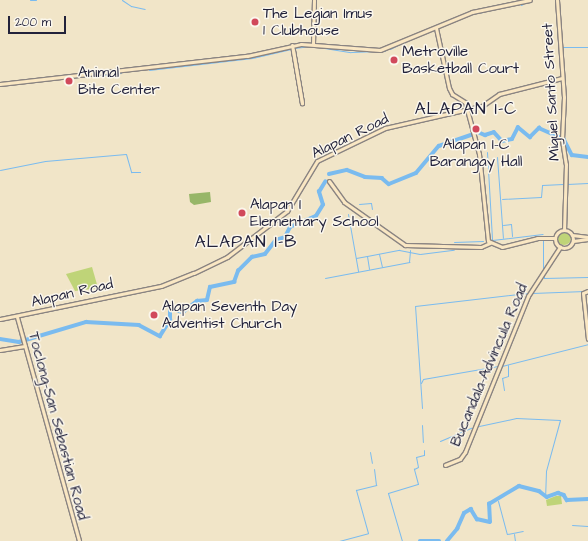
<!DOCTYPE html>
<style>
body{margin:0}
#map{position:relative;width:588px;height:541px;overflow:hidden;background:#f1e5c8;font-family:"Architects Daughter",sans-serif}
div>[style]{position:absolute}
[style*='--x']{left:calc(var(--x)*1px);top:calc(var(--y)*1px);width:calc(var(--w)*1px);rotate:calc(var(--a)*1deg)}
.green>*{inset:0;background:#bfd478}
.round{border-radius:50%}
.forest>*{inset:0;background:#97b668}
.stream>*{height:1px;margin:-0.5px;padding:0 0.5px;transform-origin:0.5px;border-radius:0.5px;background:#7abbef}
.river>*{height:3.5px;margin:-1.75px;padding:0 1.75px;transform-origin:1.75px;border-radius:1.75px;background:#7abbef}
.roads{filter:drop-shadow(1px 0 #8a8482) drop-shadow(-1px 0 #8a8482) drop-shadow(0 1px #8a8482) drop-shadow(0 -1px #8a8482)}
.secondary>*{height:3px;margin:-1.5px;padding:0 1.5px;transform-origin:1.5px;border-radius:1.5px;background:#fae7c3}
.secondary>.ring{margin:-1.5px;padding:0;box-sizing:content-box;background:none;border:3px solid #fae7c3;border-radius:50%}
.dots>*{width:11px;height:11px;translate:-50% -50%;box-sizing:border-box;border:2px solid #fbf7ec;border-radius:50%}
span{translate:-50% -50%;white-space:nowrap;text-align:center;line-height:1.15;-webkit-text-stroke:3px #fbf7ec;paint-order:stroke}
.poi-label{font-size:15px;color:#22223b}
.left{translate:0 -50%;text-align:left}
.street-label{font-size:15px;color:#22223b}
.quarter-label{font-size:17px;color:#22223b;letter-spacing:1px}
.scale{position:absolute;left:8px;top:16px;width:58px;height:18px;box-sizing:border-box;border:2px solid #22223b;border-top:0;padding-left:5px;font-size:12px;line-height:14px;white-space:nowrap;color:#22223b;-webkit-text-stroke:3px #fbf7ec;paint-order:stroke}
</style>
<div id="map">
<div class="green">
<i class="round" style="left:557px;top:231px;width:14px;height:14px"></i>
<i style="clip-path:polygon(92px 267px,98px 288px,75px 291px,66px 274px)"></i>
<i style="clip-path:polygon(556px 496px,561px 496px,562px 504px,547px 506px,546px 500px)"></i>
</div>
<div class="forest">
<i style="clip-path:polygon(210px 192px,211px 202px,194px 205px,190px 202px,189px 194px)"></i>
</div>
<div class="stream">
<i style="--x:30;--y:0;--w:6;--a:0"></i>
<i style="--x:122;--y:0;--w:11;--a:34"></i>
<i style="--x:131;--y:6;--w:14;--a:12"></i>
<i style="--x:521;--y:5;--w:2;--a:-27"></i>
<i style="--x:486;--y:11;--w:3;--a:-18"></i>
<i style="--x:470;--y:14;--w:13;--a:-9"></i>
<i style="--x:318;--y:47;--w:33;--a:9"></i>
<i style="--x:351;--y:52;--w:34;--a:-2"></i>
<i style="--x:563;--y:47;--w:25;--a:0"></i>
<i style="--x:294;--y:48;--w:17;--a:-7"></i>
<i style="--x:390;--y:49;--w:18;--a:-27"></i>
<i style="--x:149;--y:70;--w:104;--a:-6.6"></i>
<i style="--x:252;--y:58;--w:40;--a:-13"></i>
<i style="--x:105;--y:75;--w:16;--a:-7"></i>
<i style="--x:487;--y:152;--w:88;--a:86.7"></i>
<i style="--x:497;--y:157;--w:81;--a:85.8"></i>
<i style="--x:0;--y:170;--w:46;--a:-11.3"></i>
<i style="--x:45;--y:161;--w:81;--a:-4.9"></i>
<i style="--x:126;--y:154;--w:19;--a:74"></i>
<i style="--x:131;--y:172;--w:9;--a:0"></i>
<i style="--x:567;--y:184;--w:21;--a:-3"></i>
<i style="--x:502;--y:199;--w:39;--a:-3"></i>
<i style="--x:541;--y:197;--w:12;--a:-85"></i>
<i style="--x:542;--y:185;--w:21;--a:-3"></i>
<i style="--x:359;--y:204;--w:12;--a:-5"></i>
<i style="--x:371;--y:203;--w:6;--a:81"></i>
<i style="--x:348;--y:214;--w:58;--a:80"></i>
<i style="--x:503;--y:225;--w:8;--a:-7"></i>
<i style="--x:511;--y:224;--w:12;--a:85"></i>
<i style="--x:492;--y:240;--w:51;--a:-6.7"></i>
<i style="--x:543;--y:240;--w:29;--a:90"></i>
<i style="--x:454;--y:242;--w:29;--a:-2"></i>
<i style="--x:379;--y:254;--w:13;--a:77"></i>
<i style="--x:367;--y:256;--w:33;--a:-11"></i>
<i style="--x:399;--y:250;--w:21;--a:11"></i>
<i style="--x:420;--y:254;--w:34;--a:-7"></i>
<i style="--x:356;--y:258;--w:11;--a:-10"></i>
<i style="--x:367;--y:256;--w:13;--a:81"></i>
<i style="--x:544;--y:275;--w:3;--a:90"></i>
<i style="--x:544;--y:278;--w:44;--a:-1.3"></i>
<i style="--x:325;--y:278;--w:86;--a:-10.8"></i>
<i style="--x:409;--y:262;--w:12;--a:-85"></i>
<i style="--x:532;--y:293;--w:53;--a:-2.2"></i>
<i style="--x:502;--y:366;--w:89;--a:-14.3"></i>
<i style="--x:421;--y:383;--w:4;--a:-63"></i>
<i style="--x:423;--y:379;--w:76;--a:-9.8"></i>
<i style="--x:504;--y:390;--w:12;--a:-99"></i>
<i style="--x:502;--y:378;--w:6;--a:-18"></i>
<i style="--x:508;--y:376;--w:11;--a:-90"></i>
<i style="--x:422;--y:408;--w:102;--a:-93.9"></i>
<i style="--x:415;--y:306;--w:114;--a:-6.6"></i>
<i style="--x:422;--y:425;--w:17;--a:87"></i>
<i style="--x:479;--y:426;--w:38;--a:-12"></i>
<i style="--x:516;--y:418;--w:44;--a:2.6"></i>
<i style="--x:560;--y:420;--w:53;--a:105.4"></i>
<i style="--x:546;--y:471;--w:25;--a:92"></i>
<i style="--x:440;--y:441;--w:34;--a:-23"></i>
<i style="--x:370;--y:452;--w:11;--a:80"></i>
<i style="--x:498;--y:501;--w:34;--a:75"></i>
<i style="--x:507;--y:534;--w:16;--a:-11"></i>
<i style="--x:572;--y:525;--w:16;--a:4"></i>
<i style="--x:514;--y:534;--w:7;--a:82"></i>
<i style="--x:339;--y:541;--w:30;--a:-15"></i>
<i style="--x:368;--y:533;--w:45;--a:-105.6"></i>
<i style="--x:356;--y:490;--w:21;--a:-14"></i>
<i style="--x:376;--y:485;--w:16;--a:-97"></i>
<i style="--x:402;--y:541;--w:50;--a:-106.3"></i>
<i style="--x:388;--y:493;--w:31;--a:-17"></i>
<i style="--x:418;--y:484;--w:16;--a:-105"></i>
<i style="--x:414;--y:469;--w:4;--a:-27"></i>
<i style="--x:418;--y:467;--w:10;--a:-101"></i>
<i style="--x:416;--y:457;--w:8;--a:-14"></i>
<i style="--x:424;--y:455;--w:5;--a:-90"></i>
</div>
<div class="river">
<i style="--x:478;--y:132;--w:8;--a:23"></i>
<i style="--x:485;--y:135;--w:9;--a:-18"></i>
<i style="--x:494;--y:132;--w:12;--a:48"></i>
<i style="--x:502;--y:141;--w:10;--a:-11"></i>
<i style="--x:512;--y:139;--w:13;--a:-63"></i>
<i style="--x:518;--y:127;--w:16;--a:40"></i>
<i style="--x:530;--y:137;--w:13;--a:-45"></i>
<i style="--x:539;--y:128;--w:27;--a:24"></i>
<i style="--x:564;--y:139;--w:18;--a:63"></i>
<i style="--x:572;--y:155;--w:16;--a:7"></i>
<i style="--x:329;--y:174;--w:18;--a:-13"></i>
<i style="--x:347;--y:170;--w:19;--a:21"></i>
<i style="--x:365;--y:177;--w:17;--a:3"></i>
<i style="--x:382;--y:178;--w:9;--a:41"></i>
<i style="--x:389;--y:184;--w:29;--a:-22"></i>
<i style="--x:416;--y:173;--w:35;--a:-50"></i>
<i style="--x:439;--y:146;--w:34;--a:-19"></i>
<i style="--x:0;--y:339;--w:19;--a:9"></i>
<i style="--x:19;--y:342;--w:70;--a:-16.6"></i>
<i style="--x:86;--y:322;--w:53;--a:3.2"></i>
<i style="--x:139;--y:325;--w:24;--a:28"></i>
<i style="--x:160;--y:336;--w:19;--a:-58"></i>
<i style="--x:170;--y:320;--w:12;--a:-90"></i>
<i style="--x:170;--y:308;--w:14;--a:17"></i>
<i style="--x:183;--y:312;--w:18;--a:-38"></i>
<i style="--x:197;--y:301;--w:10;--a:-6"></i>
<i style="--x:207;--y:300;--w:13;--a:-77"></i>
<i style="--x:210;--y:287;--w:25;--a:-12"></i>
<i style="--x:234;--y:282;--w:12;--a:-70"></i>
<i style="--x:238;--y:271;--w:20;--a:-45"></i>
<i style="--x:252;--y:257;--w:13;--a:-13"></i>
<i style="--x:265;--y:254;--w:18;--a:-52"></i>
<i style="--x:276;--y:240;--w:9;--a:-18"></i>
<i style="--x:285;--y:237;--w:11;--a:-63"></i>
<i style="--x:290;--y:227;--w:28;--a:-23"></i>
<i style="--x:316;--y:216;--w:13;--a:-58"></i>
<i style="--x:323;--y:205;--w:14;--a:-107"></i>
<i style="--x:319;--y:192;--w:12;--a:-59"></i>
<i style="--x:420;--y:541;--w:19;--a:0"></i>
<i style="--x:447;--y:541;--w:16;--a:-50"></i>
<i style="--x:457;--y:529;--w:17;--a:-66"></i>
<i style="--x:464;--y:513;--w:8;--a:-30"></i>
<i style="--x:471;--y:509;--w:12;--a:59"></i>
<i style="--x:477;--y:519;--w:13;--a:13"></i>
<i style="--x:490;--y:522;--w:18;--a:-93"></i>
<i style="--x:489;--y:504;--w:35;--a:-31"></i>
<i style="--x:519;--y:486;--w:21;--a:14"></i>
<i style="--x:539;--y:491;--w:10;--a:37"></i>
<i style="--x:547;--y:497;--w:12;--a:-20"></i>
<i style="--x:558;--y:493;--w:6;--a:18"></i>
<i style="--x:564;--y:495;--w:6;--a:59"></i>
<i style="--x:567;--y:500;--w:21;--a:-3"></i>
</div>
<div class="roads">
<div class="secondary">
<i style="--x:557;--y:0;--w:97;--a:85.9"></i>
<i style="--x:564;--y:97;--w:43;--a:92.7"></i>
<i style="--x:562;--y:140;--w:24;--a:81"></i>
<i style="--x:566;--y:164;--w:66;--a:91.7"></i>
<i style="--x:436;--y:28;--w:61;--a:77.8"></i>
<i style="--x:449;--y:88;--w:7;--a:63"></i>
<i style="--x:452;--y:94;--w:15;--a:32"></i>
<i style="--x:465;--y:102;--w:54;--a:74.9"></i>
<i style="--x:479;--y:154;--w:87;--a:84.1"></i>
<i style="--x:488;--y:241;--w:15;--a:23"></i>
<i style="--x:502;--y:247;--w:36;--a:-14"></i>
<i style="--x:537;--y:238;--w:18;--a:0"></i>
<i style="--x:313;--y:44;--w:44;--a:-88.7"></i>
<i style="--x:292;--y:45;--w:59;--a:80.2"></i>
<i style="--x:293;--y:50;--w:54;--a:80.4"></i>
<i style="--x:0;--y:84;--w:249;--a:-6.5"></i>
<i style="--x:247;--y:56;--w:55;--a:-12.5"></i>
<i style="--x:301;--y:44;--w:79;--a:4.3"></i>
<i style="--x:380;--y:50;--w:100;--a:-22.4"></i>
<i style="--x:472;--y:12;--w:59;--a:-11.7"></i>
<i style="--x:329;--y:181;--w:26;--a:54"></i>
<i style="--x:344;--y:202;--w:75;--a:35.2"></i>
<i style="--x:405;--y:245;--w:76;--a:1.5"></i>
<i style="--x:481;--y:247;--w:10;--a:-24"></i>
<i class="ring" style="left:555px;top:230px;width:15px;height:15px"></i>
<i style="--x:572;--y:235;--w:16;--a:7"></i>
<i style="--x:573;--y:241;--w:15;--a:-8"></i>
<i style="--x:588;--y:291;--w:5;--a:158"></i>
<i style="--x:583;--y:293;--w:46;--a:83.8"></i>
<i style="--x:17;--y:317;--w:232;--a:74.5"></i>
<i style="--x:0;--y:319;--w:164;--a:-11.6"></i>
<i style="--x:161;--y:286;--w:35;--a:-22"></i>
<i style="--x:194;--y:273;--w:37;--a:-26"></i>
<i style="--x:227;--y:257;--w:76;--a:-37.5"></i>
<i style="--x:287;--y:211;--w:58;--a:-59"></i>
<i style="--x:317;--y:161;--w:76;--a:-25.9"></i>
<i style="--x:385;--y:128;--w:99;--a:-12.8"></i>
<i style="--x:482;--y:106;--w:21;--a:-35"></i>
<i style="--x:499;--y:94;--w:65;--a:-14.3"></i>
<i style="--x:0;--y:350;--w:25;--a:-9"></i>
<i style="--x:445;--y:465;--w:16;--a:-22"></i>
<i style="--x:460;--y:459;--w:9;--a:-54"></i>
<i style="--x:465;--y:452;--w:168;--a:-68"></i>
<i style="--x:528;--y:296;--w:59;--a:-56.9"></i>
</div>
</div>
<div class="dots">
<i style="left:255px;top:22px;background:#d1495b"></i>
<i style="left:394px;top:60px;background:#d1495b"></i>
<i style="left:69px;top:81px;background:#d1495b"></i>
<i style="left:476px;top:129px;background:#d1495b"></i>
<i style="left:242px;top:213px;background:#d1495b"></i>
<i style="left:154px;top:315px;background:#d1495b"></i>
</div>
<div class="poi-label">
<span class="left" style="left:263px;top:22px">The Legian Imus<br>1 Clubhouse</span>
<span class="left" style="left:402px;top:60px">Metroville<br>Basketball Court</span>
<span class="left" style="left:78px;top:81px">Animal<br>Bite Center</span>
<span style="left:476px;top:153px">Alapan I-C<br>Barangay Hall</span>
<span class="left" style="left:250px;top:213px">Alapan I<br>Elementary School</span>
<span class="left" style="left:162px;top:315px">Alapan Seventh Day<br>Adventist Church</span>
</div>
<div class="street-label">
<span style="left:551px;top:92px;rotate:-93deg">Miguel Santo Street</span>
<span style="left:350px;top:136px;rotate:-26deg">Alapan Road</span>
<span style="left:72px;top:293px;rotate:-13deg">Alapan Road</span>
<span style="left:489px;top:365px;rotate:-67deg">Bucandala-Advincula Road</span>
<span style="left:58px;top:426px;rotate:75deg">Toclong-San Sebastian Road</span>
</div>
<div class="quarter-label">
<span style="left:466px;top:110px">ALAPAN I-C</span>
<span style="left:246px;top:243px">ALAPAN I-B</span>
</div>
<div class="scale">200 m</div>
</div>
